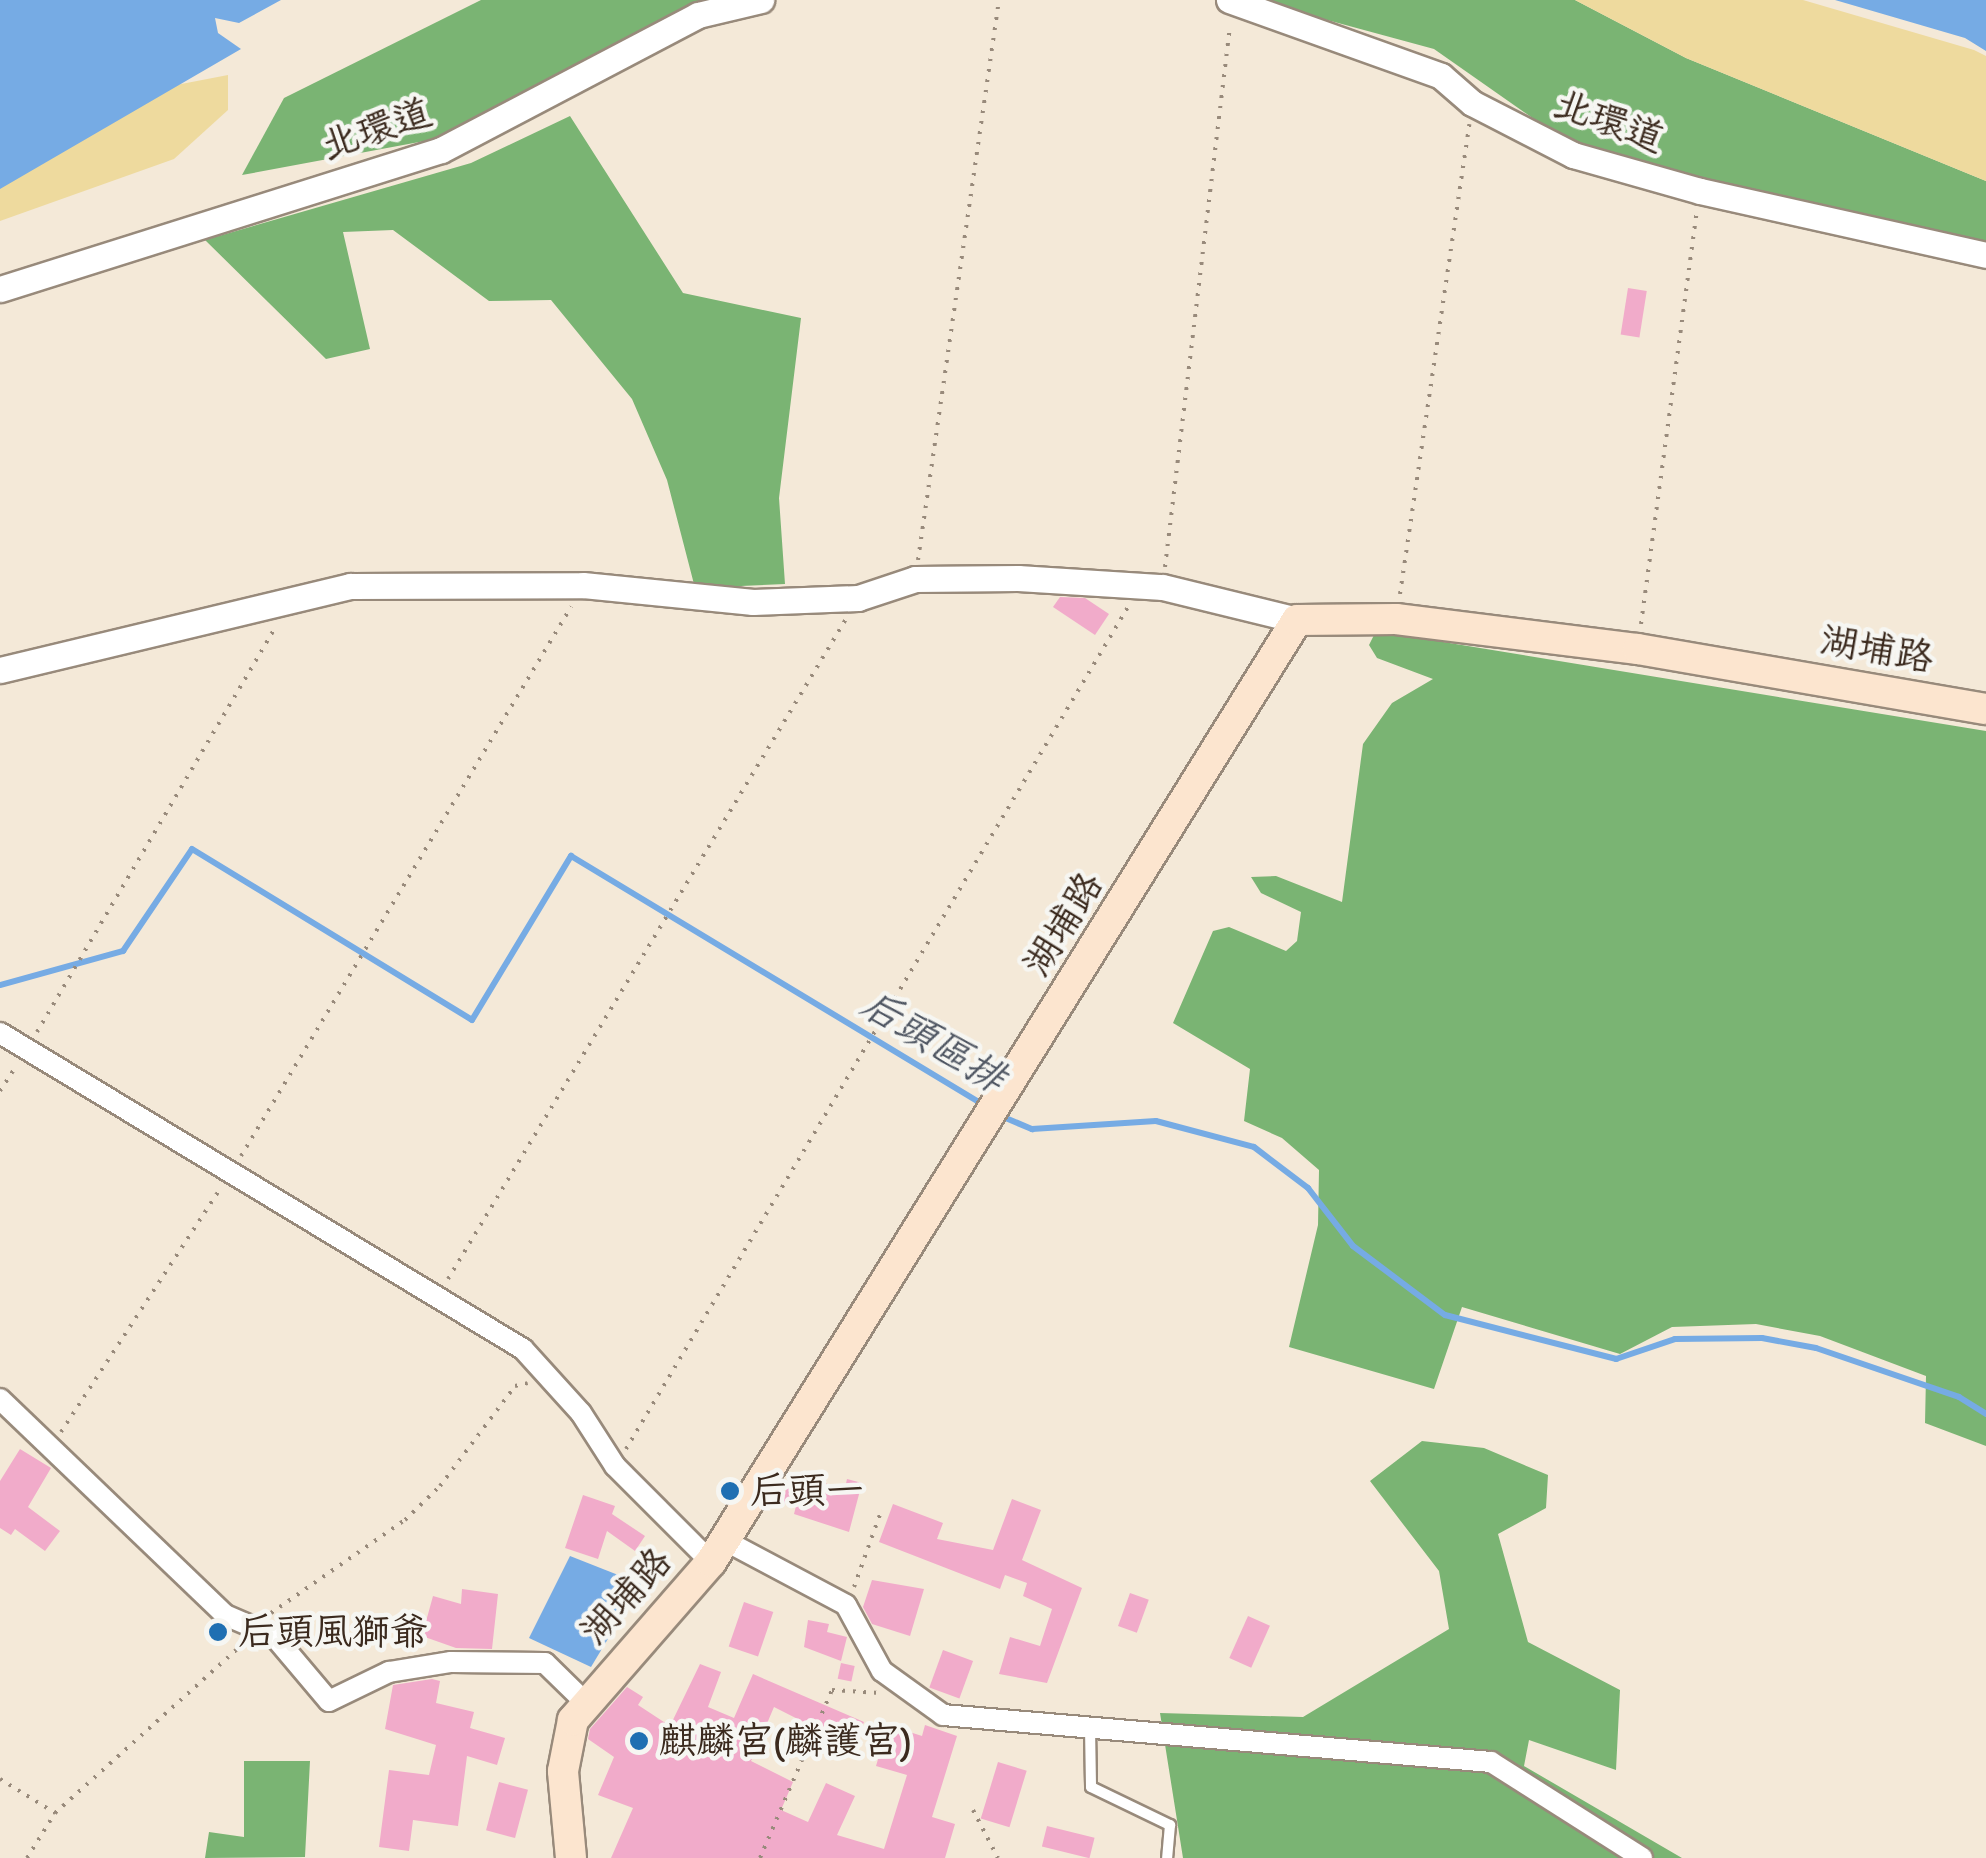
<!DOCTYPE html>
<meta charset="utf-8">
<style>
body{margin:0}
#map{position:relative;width:1986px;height:1858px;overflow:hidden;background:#f4e9d8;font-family:Itim,"LXGW WenKai TC",sans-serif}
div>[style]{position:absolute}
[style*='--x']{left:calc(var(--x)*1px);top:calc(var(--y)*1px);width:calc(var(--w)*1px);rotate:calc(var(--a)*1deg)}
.forest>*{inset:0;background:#7ab473}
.sand>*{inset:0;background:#eeda9e}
.water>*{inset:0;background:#76abe4}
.stream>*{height:6px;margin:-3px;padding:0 3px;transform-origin:3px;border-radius:3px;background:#76abe4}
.building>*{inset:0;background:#f1abca;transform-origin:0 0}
.path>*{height:4px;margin-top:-2px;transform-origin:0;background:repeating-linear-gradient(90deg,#988a7b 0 2.5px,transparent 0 10.5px)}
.roads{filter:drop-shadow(2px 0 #988a7b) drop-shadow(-2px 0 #988a7b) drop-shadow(0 2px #988a7b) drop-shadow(0 -2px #988a7b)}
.service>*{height:10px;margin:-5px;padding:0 5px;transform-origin:5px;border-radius:5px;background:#fff}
.minor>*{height:20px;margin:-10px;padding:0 10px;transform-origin:10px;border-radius:10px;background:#fff}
.tertiary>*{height:25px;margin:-12.5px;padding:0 12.5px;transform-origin:12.5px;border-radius:12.5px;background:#fff}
.secondary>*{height:30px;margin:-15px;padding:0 15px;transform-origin:15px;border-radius:15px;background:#fce5cf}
.dots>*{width:28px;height:28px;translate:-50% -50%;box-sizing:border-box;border:5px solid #f6f6f2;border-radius:50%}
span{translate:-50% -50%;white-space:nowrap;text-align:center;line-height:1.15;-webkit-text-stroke:9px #f6f6f2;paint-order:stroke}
.street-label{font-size:38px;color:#3b2a1e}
.poi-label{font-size:38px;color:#3b2a1e}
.left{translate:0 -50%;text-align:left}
.water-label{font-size:40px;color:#505763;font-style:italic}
</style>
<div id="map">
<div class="forest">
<i style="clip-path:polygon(481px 0,713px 0,430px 140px,242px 175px,284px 98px)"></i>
<i style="clip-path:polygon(1253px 0,1575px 0,1686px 58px,1986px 181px,1986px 258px,1564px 140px,1434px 49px)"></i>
<i style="clip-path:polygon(570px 116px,683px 293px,801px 318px,779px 498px,785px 584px,695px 588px,667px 480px,632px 399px,551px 300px,489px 301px,393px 230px,343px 232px,370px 349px,326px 359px,205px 240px,471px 163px)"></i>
<i style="clip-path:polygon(1376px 631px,1986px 731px,1986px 1446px,1925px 1423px,1926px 1376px,1820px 1336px,1756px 1324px,1672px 1327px,1620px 1354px,1462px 1307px,1434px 1389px,1289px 1347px,1318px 1225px,1319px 1170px,1282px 1138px,1244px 1121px,1250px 1069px,1173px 1023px,1213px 931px,1229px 927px,1286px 951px,1297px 941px,1301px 912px,1261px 893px,1251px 877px,1276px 876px,1342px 902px,1363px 744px,1392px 703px,1433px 679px,1377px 658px,1369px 645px)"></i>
<i style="clip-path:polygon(1422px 1441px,1484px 1448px,1548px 1475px,1546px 1508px,1498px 1534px,1528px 1642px,1620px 1690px,1616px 1770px,1529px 1740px,1524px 1766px,1682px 1858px,1183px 1858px,1160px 1713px,1303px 1717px,1449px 1629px,1439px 1571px,1370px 1481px)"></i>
<i style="clip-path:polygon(244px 1761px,310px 1761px,305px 1857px,205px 1858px,209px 1832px,244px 1837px)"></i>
</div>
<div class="sand">
<i style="clip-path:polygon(1575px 0,1803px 0,1974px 50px,1986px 56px,1986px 181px,1686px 58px)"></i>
<i style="clip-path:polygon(228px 75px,228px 110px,174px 159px,0 221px,0 119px)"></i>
</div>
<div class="water">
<i style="clip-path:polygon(0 0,281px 0,239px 23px,215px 18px,218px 33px,241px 49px,0 189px)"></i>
<i style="clip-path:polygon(1835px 0,1986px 0,1986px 51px,1965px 38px)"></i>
<i style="clip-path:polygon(570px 1556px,641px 1584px,591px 1667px,529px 1638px)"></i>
</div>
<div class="stream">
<i style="--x:0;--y:985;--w:128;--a:-15.5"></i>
<i style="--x:123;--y:951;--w:123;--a:-55.9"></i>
<i style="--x:192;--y:849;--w:328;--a:31.4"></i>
<i style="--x:472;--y:1020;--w:192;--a:-58.9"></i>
<i style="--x:571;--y:856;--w:484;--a:31.1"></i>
<i style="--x:1001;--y:1116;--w:34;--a:23"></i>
<i style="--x:1032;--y:1129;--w:124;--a:-3.7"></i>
<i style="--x:1156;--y:1121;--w:101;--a:14.9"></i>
<i style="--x:1254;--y:1147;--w:68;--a:37.2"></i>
<i style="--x:1308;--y:1188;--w:73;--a:52.2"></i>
<i style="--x:1353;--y:1246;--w:115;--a:36.9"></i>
<i style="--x:1445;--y:1315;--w:177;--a:14.4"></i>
<i style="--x:1616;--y:1359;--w:62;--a:-18.7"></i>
<i style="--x:1675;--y:1339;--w:87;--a:-0.7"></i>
<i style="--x:1762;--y:1338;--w:55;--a:10.5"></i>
<i style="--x:1816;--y:1348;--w:151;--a:18.9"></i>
<i style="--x:1959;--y:1397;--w:32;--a:32"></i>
</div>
<div class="building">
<i style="left:1628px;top:288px;width:19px;height:47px;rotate:9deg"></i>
<i style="clip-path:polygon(1060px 597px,1085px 598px,1109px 614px,1095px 635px,1053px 607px)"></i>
<i style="clip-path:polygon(20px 1449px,51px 1468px,28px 1507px,60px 1531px,45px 1551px,15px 1529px,11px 1535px,0 1528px,0 1481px)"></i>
<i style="clip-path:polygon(802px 1478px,845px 1488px,847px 1479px,862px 1483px,849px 1532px,794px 1514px,796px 1506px,783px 1503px,788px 1480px)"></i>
<i style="clip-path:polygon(583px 1495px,615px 1506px,612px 1514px,645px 1536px,635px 1551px,607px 1531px,598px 1559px,565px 1548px)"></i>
<i style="clip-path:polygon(1012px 1499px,1041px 1510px,1022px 1560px,1082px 1588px,1047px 1683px,999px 1674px,1010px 1637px,1040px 1646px,1052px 1609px,1023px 1596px,1027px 1583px,1005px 1575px,1000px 1589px,879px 1542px,893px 1504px,943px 1523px,937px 1539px,993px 1550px)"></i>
<i style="clip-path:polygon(872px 1580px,924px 1589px,910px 1636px,872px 1624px,863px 1607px)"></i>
<i style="clip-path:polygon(462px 1589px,498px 1594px,492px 1649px,456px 1648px,422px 1636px,433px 1596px,461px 1604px)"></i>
<i style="left:1130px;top:1593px;width:20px;height:35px;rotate:20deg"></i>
<i style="left:744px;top:1602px;width:31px;height:47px;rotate:19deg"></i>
<i style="left:1248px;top:1616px;width:24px;height:46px;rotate:24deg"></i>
<i style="clip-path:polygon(808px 1620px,829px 1624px,827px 1632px,847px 1637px,841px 1661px,804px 1647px)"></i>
<i style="left:943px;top:1650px;width:32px;height:40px;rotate:20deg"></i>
<i style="left:841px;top:1663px;width:14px;height:16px;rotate:12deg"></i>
<i style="clip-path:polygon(700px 1664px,721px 1672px,708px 1707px,734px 1718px,753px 1674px,864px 1722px,853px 1747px,774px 1707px,751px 1761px,793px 1782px,781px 1810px,808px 1822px,826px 1783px,855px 1796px,837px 1835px,884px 1849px,907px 1775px,876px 1766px,888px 1725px,922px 1736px,925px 1725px,957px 1736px,932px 1817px,955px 1824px,945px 1858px,611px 1858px,633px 1808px,598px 1795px,614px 1757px,588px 1739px,590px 1729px,627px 1687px,643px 1697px,638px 1705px,670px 1726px)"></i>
<i style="clip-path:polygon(432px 1679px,440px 1681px,436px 1703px,474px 1712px,470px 1728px,505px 1738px,497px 1765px,467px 1756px,458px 1826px,413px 1820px,409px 1851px,379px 1847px,389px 1770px,429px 1775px,436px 1745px,385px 1729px,393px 1685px)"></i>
<i style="left:998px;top:1762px;width:30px;height:59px;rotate:17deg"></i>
<i style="left:499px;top:1782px;width:30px;height:50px;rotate:15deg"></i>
<i style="left:1047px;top:1826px;width:49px;height:21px;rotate:14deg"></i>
</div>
<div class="path">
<i style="--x:918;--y:560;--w:566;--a:-81.77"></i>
<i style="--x:1165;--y:567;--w:545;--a:-83.15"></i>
<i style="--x:1400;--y:594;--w:475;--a:-81.6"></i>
<i style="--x:1641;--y:624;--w:416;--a:-82.3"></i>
<i style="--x:37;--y:1032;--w:470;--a:-59.5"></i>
<i style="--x:0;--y:1091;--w:30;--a:-57"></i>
<i style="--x:241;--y:1156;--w:641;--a:-58.99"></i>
<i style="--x:448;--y:1279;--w:771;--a:-58.91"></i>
<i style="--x:61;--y:1432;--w:290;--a:-56.8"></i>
<i style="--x:626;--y:1449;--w:980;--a:-59.2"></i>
<i style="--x:854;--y:1587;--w:83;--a:-70.3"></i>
<i style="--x:271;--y:1613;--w:163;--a:-34.8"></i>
<i style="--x:405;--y:1520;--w:49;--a:-44.2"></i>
<i style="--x:440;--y:1486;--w:125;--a:-53.1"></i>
<i style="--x:515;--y:1386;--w:13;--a:-13"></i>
<i style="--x:0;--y:1779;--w:65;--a:31.7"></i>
<i style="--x:973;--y:1810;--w:54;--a:62.5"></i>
<i style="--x:27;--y:1858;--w:53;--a:-58.1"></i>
<i style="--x:55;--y:1813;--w:256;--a:-42"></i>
<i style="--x:760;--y:1858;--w:183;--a:-66.8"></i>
<i style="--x:832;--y:1690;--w:48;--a:3.6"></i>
</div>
<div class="roads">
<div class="service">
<i style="--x:1090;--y:1728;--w:59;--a:89"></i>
<i style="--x:1091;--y:1787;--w:88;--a:25.7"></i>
<i style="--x:1170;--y:1825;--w:33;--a:95"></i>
</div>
<div class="minor">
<i style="--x:0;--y:1033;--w:611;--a:31.14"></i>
<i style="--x:523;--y:1349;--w:86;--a:47.8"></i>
<i style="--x:581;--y:1413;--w:63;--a:57.3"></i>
<i style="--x:615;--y:1466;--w:136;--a:45"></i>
<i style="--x:0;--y:1399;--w:312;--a:43.8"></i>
<i style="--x:225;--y:1615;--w:53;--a:23.2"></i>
<i style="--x:274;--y:1636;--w:85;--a:49.8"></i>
<i style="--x:329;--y:1701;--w:67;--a:-25.8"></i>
<i style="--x:389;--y:1672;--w:63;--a:-9.2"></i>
<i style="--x:451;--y:1662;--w:94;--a:0.6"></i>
<i style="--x:545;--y:1663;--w:57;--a:44.3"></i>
<i style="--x:724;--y:1540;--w:138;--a:28"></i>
<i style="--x:846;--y:1605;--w:75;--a:61.4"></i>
<i style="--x:882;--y:1671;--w:75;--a:35.8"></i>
<i style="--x:943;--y:1715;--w:550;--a:4.9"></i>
<i style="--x:1491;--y:1762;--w:179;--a:32.4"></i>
</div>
<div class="tertiary">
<i style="--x:1229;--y:0;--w:225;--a:19.7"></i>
<i style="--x:1441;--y:76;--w:41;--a:41.1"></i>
<i style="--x:1472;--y:103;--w:114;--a:27.2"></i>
<i style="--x:1573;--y:155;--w:132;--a:15.8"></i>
<i style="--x:1700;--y:191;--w:293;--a:12.6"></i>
<i style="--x:0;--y:289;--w:462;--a:-17.5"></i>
<i style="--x:441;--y:150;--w:290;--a:-27.7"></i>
<i style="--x:698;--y:15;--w:65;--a:-13.4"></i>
<i style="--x:0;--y:670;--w:360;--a:-13.5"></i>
<i style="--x:350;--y:586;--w:233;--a:-0.2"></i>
<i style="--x:583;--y:585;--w:171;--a:5.7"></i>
<i style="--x:753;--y:602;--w:105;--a:-2.2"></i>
<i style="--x:858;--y:598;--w:60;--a:-18.4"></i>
<i style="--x:915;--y:579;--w:103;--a:-0.6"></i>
<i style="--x:1018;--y:578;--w:145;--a:3.6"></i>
<i style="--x:1163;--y:587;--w:138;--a:13.8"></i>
</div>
<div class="secondary">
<i style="--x:571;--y:1858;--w:87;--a:-95.3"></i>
<i style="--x:563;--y:1771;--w:52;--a:-78.9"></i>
<i style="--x:573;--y:1720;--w:210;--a:-48.9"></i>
<i style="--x:711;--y:1562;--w:1109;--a:-58.12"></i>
<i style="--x:1297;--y:620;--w:99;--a:-0.6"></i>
<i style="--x:1396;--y:619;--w:244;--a:7.1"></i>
<i style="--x:1638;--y:649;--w:353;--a:9.8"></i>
</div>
</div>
<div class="dots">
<i style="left:730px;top:1491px;background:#1f6fb2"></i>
<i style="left:218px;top:1632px;background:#1f6fb2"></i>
<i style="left:639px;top:1741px;background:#1f6fb2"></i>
</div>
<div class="street-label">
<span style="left:1609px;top:121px;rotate:20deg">北環道</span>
<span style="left:376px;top:129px;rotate:-19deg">北環道</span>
<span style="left:1877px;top:649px;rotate:10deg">湖埔路</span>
<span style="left:1063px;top:924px;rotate:-58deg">湖埔路</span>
<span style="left:626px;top:1596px;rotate:-48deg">湖埔路</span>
</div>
<div class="poi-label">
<span class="left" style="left:750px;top:1491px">后頭一</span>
<span class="left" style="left:238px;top:1632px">后頭風獅爺</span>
<span class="left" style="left:659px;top:1741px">麒麟宮(麟護宮)</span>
</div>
<div class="water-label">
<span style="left:934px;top:1040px;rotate:31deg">后頭區排</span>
</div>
</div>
